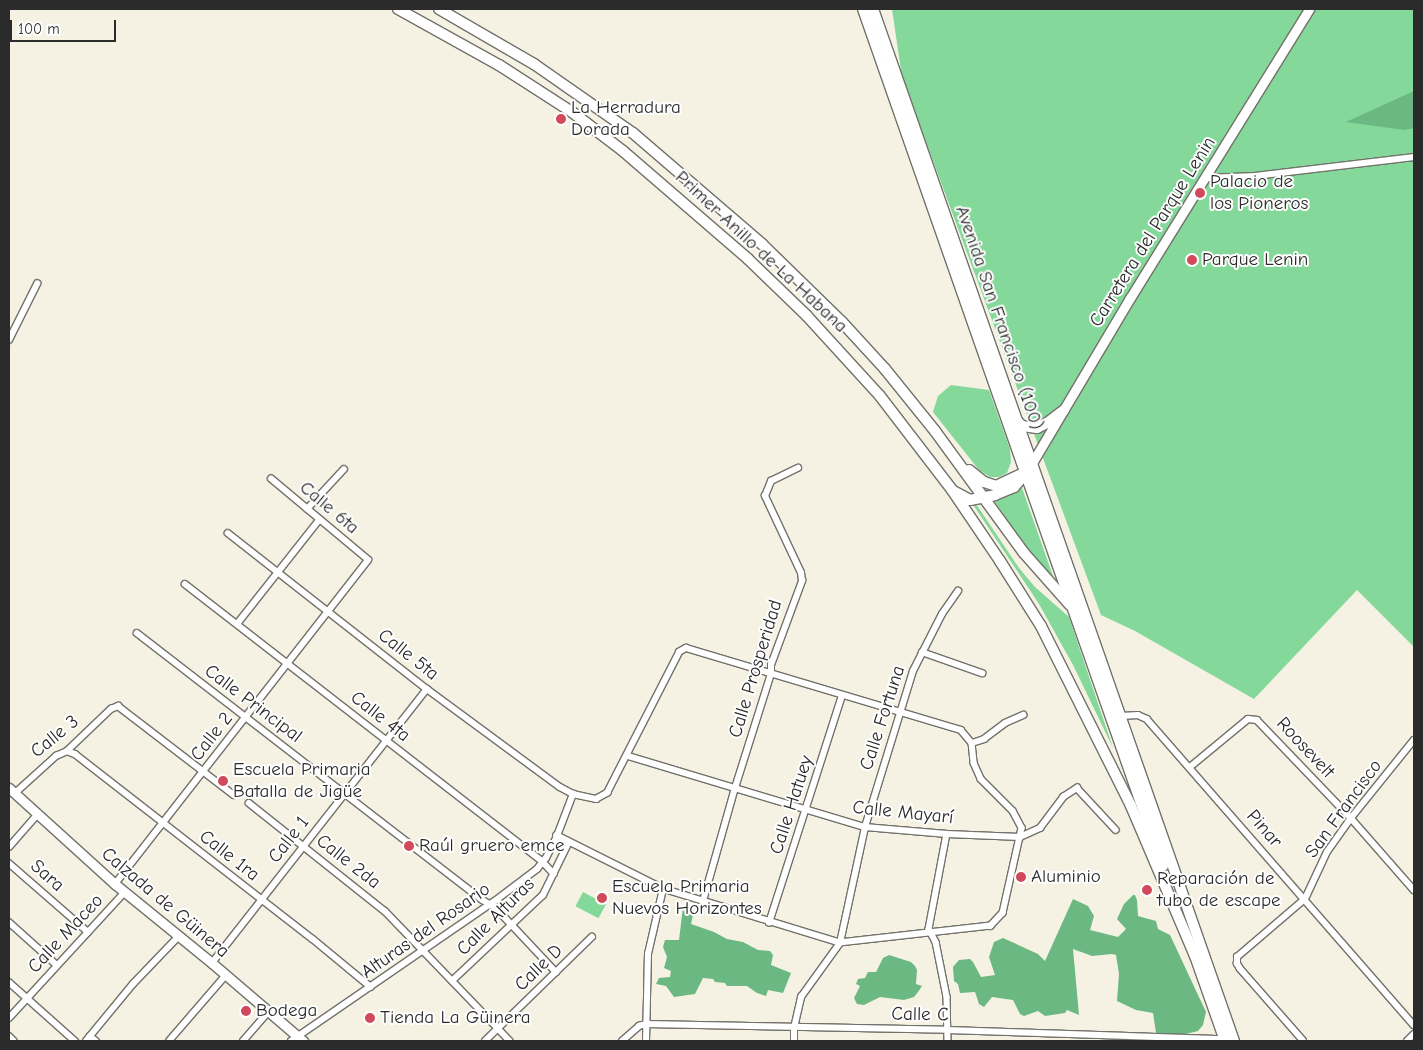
<!DOCTYPE html>
<meta charset="utf-8">
<style>
body{margin:0}
#map{position:relative;width:1423px;height:1050px;overflow:hidden;background:#f5f2e3;font-family:"Comic Neue",sans-serif}
div>[style]{position:absolute}
[style*='--x']{left:calc(var(--x)*1px);top:calc(var(--y)*1px);width:calc(var(--w)*1px);rotate:calc(var(--a)*1deg)}
.green>*{inset:0;background:#84d89a;transform-origin:0 0}
.forest>*{inset:0;background:#6bb882}
.roads{filter:drop-shadow(1px 0 #72716b) drop-shadow(-1px 0 #72716b) drop-shadow(0 1px #72716b) drop-shadow(0 -1px #72716b)}
.street>*{height:5.5px;margin:-2.75px;padding:0 2.75px;transform-origin:2.75px;border-radius:2.75px;background:#fff}
.secondary>*{height:9px;margin:-4.5px;padding:0 4.5px;transform-origin:4.5px;border-radius:4.5px;background:#fff}
.highway>*{height:10px;margin:-5px;padding:0 5px;transform-origin:5px;border-radius:5px;background:#fff}
.dots>*{width:14px;height:14px;translate:-50% -50%;box-sizing:border-box;border:2px solid #fff;border-radius:50%}
span{translate:-50% -50%;white-space:nowrap;text-align:center;line-height:1.15;-webkit-text-stroke:4px #fff;paint-order:stroke}
.poi-label{font-size:19px;color:#2b2b2b}
.left{translate:0 -50%;text-align:left}
.street-label{font-size:19px;color:#2b2b2b}
.frame{position:absolute;inset:0;border:10px solid #2b2b2b;pointer-events:none}
.scale{position:absolute;left:10px;top:20px;width:106px;height:22px;box-sizing:border-box;border:2px solid #2b2b2b;border-top:0;padding-left:6px;font-size:15px;line-height:18px;white-space:nowrap;color:#2b2b2b;-webkit-text-stroke:4px #fff;paint-order:stroke}
</style>
<div id="map">
<div class="green">
<i style="clip-path:polygon(892px 9px,1414px 9px,1414px 647px,1357px 590px,1254px 699px,1135px 631px,1101px 615px,902px 77px)"></i>
<i style="clip-path:polygon(951px 385px,989px 390px,1010px 449px,1011px 462px,1007px 473px,999px 477px,990px 477px,979px 470px,933px 412px,938px 396px)"></i>
<i style="clip-path:polygon(1021px 485px,1054px 579px,1032px 556px,993px 499px)"></i>
<i style="clip-path:polygon(974px 501px,1019px 568px,1035px 587px,1069px 617px,1113px 748px,1073px 665px,1039px 604px,972px 503px)"></i>
<i style="left:583px;top:892px;width:26px;height:16px;rotate:28deg"></i>
</div>
<div class="forest">
<i style="clip-path:polygon(1414px 91px,1414px 128px,1405px 130px,1346px 122px)"></i>
<i style="clip-path:polygon(1133px 895px,1135px 895px,1137px 900px,1138px 916px,1156px 921px,1158px 929px,1170px 935px,1206px 1012px,1203px 1025px,1198px 1031px,1182px 1035px,1156px 1033px,1153px 1013px,1136px 1010px,1117px 1001px,1119px 974px,1116px 955px,1112px 954px,1092px 956px,1073px 949px,1079px 1015px,1067px 1010px,1065px 1013px,1045px 1016px,1038px 1011px,1024px 1016px,1020px 1014px,1013px 1000px,992px 997px,984px 1007px,979px 1004px,975px 992px,960px 993px,958px 984px,954px 981px,953px 967px,959px 960px,970px 959px,973px 962px,981px 977px,995px 975px,989px 957px,994px 942px,1003px 938px,1038px 954px,1045px 961px,1073px 899px,1088px 906px,1094px 916px,1090px 930px,1118px 937px,1126px 929px,1117px 919px,1124px 904px)"></i>
<i style="clip-path:polygon(687px 905px,694px 910px,691px 924px,714px 932px,727px 939px,743px 942px,758px 950px,770px 951px,773px 955px,771px 965px,791px 973px,783px 993px,768px 990px,766px 996px,757px 993px,747px 986px,727px 986px,725px 983px,715px 982px,713px 979px,703px 978px,695px 994px,674px 997px,666px 986px,656px 984px,659px 978px,670px 977px,671px 971px,664px 968px,667px 957px,663px 947px,665px 940px,679px 940px,683px 907px)"></i>
<i style="clip-path:polygon(889px 955px,911px 962px,915px 966px,917px 970px,916px 984px,922px 986px,918px 992px,914px 997px,904px 1000px,880px 997px,864px 1005px,857px 1004px,854px 998px,860px 986px,856px 984px,858px 979px,865px 978px,868px 972px,876px 972px,883px 958px)"></i>
</div>
<div class="roads">
<div class="street">
<i style="--x:1205;--y:178;--w:50;--a:-2.3"></i>
<i style="--x:1255;--y:176;--w:160;--a:-6.8"></i>
<i style="--x:9;--y:340;--w:63;--a:-63.4"></i>
<i style="--x:307;--y:509;--w:54;--a:-47.2"></i>
<i style="--x:228;--y:533;--w:253;--a:38.1"></i>
<i style="--x:427;--y:689;--w:165;--a:36.4"></i>
<i style="--x:560;--y:787;--w:15;--a:28"></i>
<i style="--x:573;--y:794;--w:24;--a:12"></i>
<i style="--x:596;--y:799;--w:13;--a:-29"></i>
<i style="--x:607;--y:793;--w:158;--a:-62.9"></i>
<i style="--x:679;--y:652;--w:8;--a:-30"></i>
<i style="--x:686;--y:648;--w:287;--a:16.6"></i>
<i style="--x:961;--y:730;--w:17;--a:50"></i>
<i style="--x:972;--y:743;--w:20;--a:84"></i>
<i style="--x:974;--y:763;--w:17;--a:66"></i>
<i style="--x:981;--y:779;--w:45;--a:45"></i>
<i style="--x:1013;--y:811;--w:19;--a:62"></i>
<i style="--x:1022;--y:828;--w:87;--a:102.6"></i>
<i style="--x:1003;--y:913;--w:18;--a:133"></i>
<i style="--x:991;--y:926;--w:152;--a:173.6"></i>
<i style="--x:840;--y:943;--w:185;--a:-163"></i>
<i style="--x:663;--y:889;--w:119;--a:-153.4"></i>
<i style="--x:185;--y:584;--w:453;--a:37.8"></i>
<i style="--x:543;--y:862;--w:16;--a:47"></i>
<i style="--x:237;--y:624;--w:132;--a:-51.7"></i>
<i style="--x:137;--y:633;--w:437;--a:37.7"></i>
<i style="--x:483;--y:900;--w:15;--a:32"></i>
<i style="--x:496;--y:908;--w:88;--a:46.8"></i>
<i style="--x:922;--y:652;--w:64;--a:19.3"></i>
<i style="--x:1121;--y:716;--w:17;--a:-3"></i>
<i style="--x:1138;--y:715;--w:10;--a:24"></i>
<i style="--x:1147;--y:719;--w:406;--a:48.9"></i>
<i style="--x:972;--y:743;--w:13;--a:-18"></i>
<i style="--x:984;--y:739;--w:26;--a:-37"></i>
<i style="--x:1005;--y:723;--w:20;--a:-24"></i>
<i style="--x:67;--y:751;--w:9;--a:21"></i>
<i style="--x:75;--y:754;--w:301;--a:37.9"></i>
<i style="--x:313;--y:939;--w:75;--a:39.6"></i>
<i style="--x:628;--y:756;--w:247;--a:16.7"></i>
<i style="--x:865;--y:827;--w:82;--a:4.9"></i>
<i style="--x:947;--y:834;--w:73;--a:2.4"></i>
<i style="--x:1020;--y:837;--w:22;--a:-24"></i>
<i style="--x:1040;--y:828;--w:39;--a:-53"></i>
<i style="--x:1063;--y:797;--w:17;--a:-33"></i>
<i style="--x:1077;--y:788;--w:57;--a:47.1"></i>
<i style="--x:1190;--y:767;--w:75;--a:-39.6"></i>
<i style="--x:1248;--y:719;--w:9;--a:6"></i>
<i style="--x:1257;--y:720;--w:136;--a:46.2"></i>
<i style="--x:1351;--y:818;--w:96;--a:48.8"></i>
<i style="--x:14;--y:794;--w:57;--a:-42.1"></i>
<i style="--x:56;--y:756;--w:12;--a:-24"></i>
<i style="--x:67;--y:751;--w:61;--a:-43.7"></i>
<i style="--x:111;--y:709;--w:8;--a:-23"></i>
<i style="--x:118;--y:706;--w:146;--a:37.5"></i>
<i style="--x:249;--y:803;--w:174;--a:38.5"></i>
<i style="--x:385;--y:911;--w:180;--a:46.1"></i>
<i style="--x:947;--y:834;--w:97;--a:100.7"></i>
<i style="--x:929;--y:929;--w:15;--a:62"></i>
<i style="--x:936;--y:942;--w:56;--a:78.7"></i>
<i style="--x:947;--y:997;--w:44;--a:88.7"></i>
<i style="--x:9;--y:847;--w:43;--a:-48.8"></i>
<i style="--x:9;--y:863;--w:105;--a:41.1"></i>
<i style="--x:115;--y:884;--w:411;--a:-52"></i>
<i style="--x:368;--y:560;--w:126;--a:-140.1"></i>
<i style="--x:703;--y:901;--w:117;--a:-74.2"></i>
<i style="--x:735;--y:788;--w:120;--a:-72.5"></i>
<i style="--x:771;--y:674;--w:9;--a:-90"></i>
<i style="--x:771;--y:665;--w:90;--a:-69.7"></i>
<i style="--x:802;--y:581;--w:8;--a:-97"></i>
<i style="--x:801;--y:573;--w:85;--a:-115.1"></i>
<i style="--x:765;--y:496;--w:16;--a:-68"></i>
<i style="--x:771;--y:481;--w:30;--a:-26"></i>
<i style="--x:9;--y:922;--w:64;--a:41.9"></i>
<i style="--x:769;--y:923;--w:239;--a:-72.2"></i>
<i style="--x:212;--y:963;--w:348;--a:-51.9"></i>
<i style="--x:452;--y:981;--w:125;--a:-43.4"></i>
<i style="--x:543;--y:895;--w:57;--a:-63.9"></i>
<i style="--x:9;--y:982;--w:89;--a:41.8"></i>
<i style="--x:9;--y:1018;--w:170;--a:-47.4"></i>
<i style="--x:9;--y:1036;--w:7;--a:45"></i>
<i style="--x:90;--y:1036;--w:8;--a:40"></i>
<i style="--x:86;--y:1041;--w:74;--a:-50.5"></i>
<i style="--x:133;--y:984;--w:65;--a:-46.2"></i>
<i style="--x:169;--y:1041;--w:87;--a:-49.2"></i>
<i style="--x:243;--y:1041;--w:40;--a:-49"></i>
<i style="--x:291;--y:1041;--w:247;--a:-34.5"></i>
<i style="--x:495;--y:901;--w:53;--a:-37.3"></i>
<i style="--x:537;--y:869;--w:14;--a:-51"></i>
<i style="--x:546;--y:858;--w:25;--a:-63"></i>
<i style="--x:557;--y:836;--w:45;--a:-69.1"></i>
<i style="--x:485;--y:1041;--w:149;--a:-44.2"></i>
<i style="--x:622;--y:1041;--w:23;--a:-41"></i>
<i style="--x:639;--y:1026;--w:7;--a:-16"></i>
<i style="--x:646;--y:1024;--w:302;--a:1.1"></i>
<i style="--x:948;--y:1030;--w:276;--a:1.9"></i>
<i style="--x:646;--y:1041;--w:87;--a:-88.7"></i>
<i style="--x:648;--y:954;--w:67;--a:-77"></i>
<i style="--x:794;--y:1041;--w:13;--a:-90"></i>
<i style="--x:794;--y:1028;--w:32;--a:-77"></i>
<i style="--x:801;--y:997;--w:67;--a:-54.2"></i>
<i style="--x:840;--y:943;--w:119;--a:-77.8"></i>
<i style="--x:865;--y:827;--w:163;--a:-72.9"></i>
<i style="--x:913;--y:671;--w:64;--a:-63"></i>
<i style="--x:942;--y:614;--w:28;--a:-55"></i>
<i style="--x:1303;--y:1041;--w:96;--a:-131.2"></i>
<i style="--x:1240;--y:969;--w:6;--a:-121"></i>
<i style="--x:1237;--y:964;--w:7;--a:-90"></i>
<i style="--x:1237;--y:957;--w:89;--a:-40.5"></i>
<i style="--x:1305;--y:899;--w:52;--a:-64.9"></i>
<i style="--x:1327;--y:852;--w:42;--a:-54.8"></i>
<i style="--x:1351;--y:818;--w:100;--a:-51.1"></i>
<i style="--x:1407;--y:1041;--w:10;--a:-45"></i>
</div>
<div class="secondary">
<i style="--x:1029;--y:468;--w:198;--a:-59.3"></i>
<i style="--x:1130;--y:298;--w:340;--a:-58.2"></i>
<i style="--x:9;--y:788;--w:143;--a:42.2"></i>
<i style="--x:115;--y:884;--w:125;--a:39.2"></i>
<i style="--x:212;--y:963;--w:120;--a:40.6"></i>
</div>
<div class="highway">
<i style="--x:398;--y:9;--w:115;--a:29"></i>
<i style="--x:499;--y:65;--w:87;--a:32.8"></i>
<i style="--x:572;--y:112;--w:64;--a:37.4"></i>
<i style="--x:623;--y:151;--w:165;--a:40.8"></i>
<i style="--x:748;--y:259;--w:82;--a:44"></i>
<i style="--x:807;--y:316;--w:108;--a:47.6"></i>
<i style="--x:880;--y:396;--w:118;--a:52.5"></i>
<i style="--x:952;--y:490;--w:86;--a:55.9"></i>
<i style="--x:1000;--y:561;--w:77;--a:57.8"></i>
<i style="--x:1041;--y:626;--w:201;--a:63.4"></i>
<i style="--x:1131;--y:806;--w:163;--a:66.9"></i>
<i style="--x:439;--y:9;--w:110;--a:30.1"></i>
<i style="--x:534;--y:64;--w:121;--a:34.9"></i>
<i style="--x:633;--y:133;--w:170;--a:40.7"></i>
<i style="--x:762;--y:244;--w:110;--a:44.3"></i>
<i style="--x:841;--y:321;--w:65;--a:47.5"></i>
<i style="--x:885;--y:369;--w:80;--a:51.1"></i>
<i style="--x:935;--y:431;--w:151;--a:53.9"></i>
<i style="--x:1024;--y:553;--w:69;--a:48.5"></i>
<i style="--x:863;--y:9;--w:908;--a:70.71"></i>
<i style="--x:873;--y:9;--w:1093;--a:70.72"></i>
<i style="--x:1016;--y:420;--w:8;--a:45"></i>
<i style="--x:1022;--y:426;--w:15;--a:8"></i>
<i style="--x:1037;--y:428;--w:11;--a:-27"></i>
<i style="--x:1047;--y:423;--w:21;--a:-37"></i>
<i style="--x:969;--y:470;--w:19;--a:39"></i>
<i style="--x:984;--y:482;--w:13;--a:18"></i>
<i style="--x:996;--y:486;--w:31;--a:-25"></i>
<i style="--x:955;--y:492;--w:17;--a:28"></i>
<i style="--x:970;--y:500;--w:25;--a:-11"></i>
<i style="--x:995;--y:495;--w:21;--a:-23"></i>
<i style="--x:1014;--y:487;--w:18;--a:-49"></i>
<i style="--x:1193;--y:950;--w:96;--a:70.6"></i>
</div>
</div>
<div class="dots">
<i style="left:561px;top:119px;background:#d1495b"></i>
<i style="left:1200px;top:193px;background:#d1495b"></i>
<i style="left:1192px;top:260px;background:#d1495b"></i>
<i style="left:223px;top:781px;background:#d1495b"></i>
<i style="left:409px;top:846px;background:#d1495b"></i>
<i style="left:1021px;top:877px;background:#d1495b"></i>
<i style="left:1147px;top:890px;background:#d1495b"></i>
<i style="left:602px;top:898px;background:#d1495b"></i>
<i style="left:246px;top:1011px;background:#d1495b"></i>
<i style="left:370px;top:1018px;background:#d1495b"></i>
</div>
<div class="poi-label">
<span class="left" style="left:571px;top:119px">La Herradura<br>Dorada</span>
<span class="left" style="left:1210px;top:193px">Palacio de<br>los Pioneros</span>
<span class="left" style="left:1202px;top:260px">Parque Lenin</span>
<span class="left" style="left:233px;top:781px">Escuela Primaria<br>Batalla de Jigüe</span>
<span class="left" style="left:419px;top:846px">Raúl gruero emce</span>
<span class="left" style="left:1031px;top:877px">Aluminio</span>
<span class="left" style="left:1157px;top:890px">Reparación de<br>tubo de escape</span>
<span class="left" style="left:612px;top:898px">Escuela Primaria<br>Nuevos Horizontes</span>
<span class="left" style="left:256px;top:1011px">Bodega</span>
<span class="left" style="left:380px;top:1018px">Tienda La Güinera</span>
</div>
<div class="street-label">
<span style="left:1153px;top:232px;rotate:-58deg">Carretera del Parque Lenin</span>
<span style="left:761px;top:252px;rotate:43deg">Primer Anillo de La Habana</span>
<span style="left:999px;top:318px;rotate:71deg">Avenida San Francisco (100)</span>
<span style="left:329px;top:508px;rotate:40deg">Calle 6ta</span>
<span style="left:408px;top:655px;rotate:38deg">Calle 5ta</span>
<span style="left:756px;top:669px;rotate:-73deg">Calle Prosperidad</span>
<span style="left:253px;top:704px;rotate:37deg">Calle Principal</span>
<span style="left:380px;top:717px;rotate:38deg">Calle 4ta</span>
<span style="left:883px;top:718px;rotate:-72deg">Calle Fortuna</span>
<span style="left:55px;top:737px;rotate:-39deg">Calle 3</span>
<span style="left:212px;top:737px;rotate:-52deg">Calle 2</span>
<span style="left:1305px;top:748px;rotate:47deg">Roosevelt</span>
<span style="left:792px;top:805px;rotate:-72deg">Calle Hatuey</span>
<span style="left:1344px;top:809px;rotate:-54deg">San Francisco</span>
<span style="left:903px;top:813px;rotate:6deg">Calle Mayarí</span>
<span style="left:1264px;top:829px;rotate:49deg">Pinar</span>
<span style="left:289px;top:840px;rotate:-52deg">Calle 1</span>
<span style="left:229px;top:856px;rotate:38deg">Calle 1ra</span>
<span style="left:348px;top:862px;rotate:38deg">Calle 2da</span>
<span style="left:47px;top:876px;rotate:41deg">Sara</span>
<span style="left:165px;top:903px;rotate:40deg">Calzada de Güinera</span>
<span style="left:496px;top:917px;rotate:-45deg">Calle Alturas</span>
<span style="left:426px;top:931px;rotate:-35deg">Alturas del Rosario</span>
<span style="left:66px;top:934px;rotate:-47deg">Calle Maceo</span>
<span style="left:539px;top:968px;rotate:-44deg">Calle D</span>
<span style="left:920px;top:1015px;rotate:1deg">Calle C</span>
</div>
<div class="frame"></div>
<div class="scale">100 m</div>
</div>
